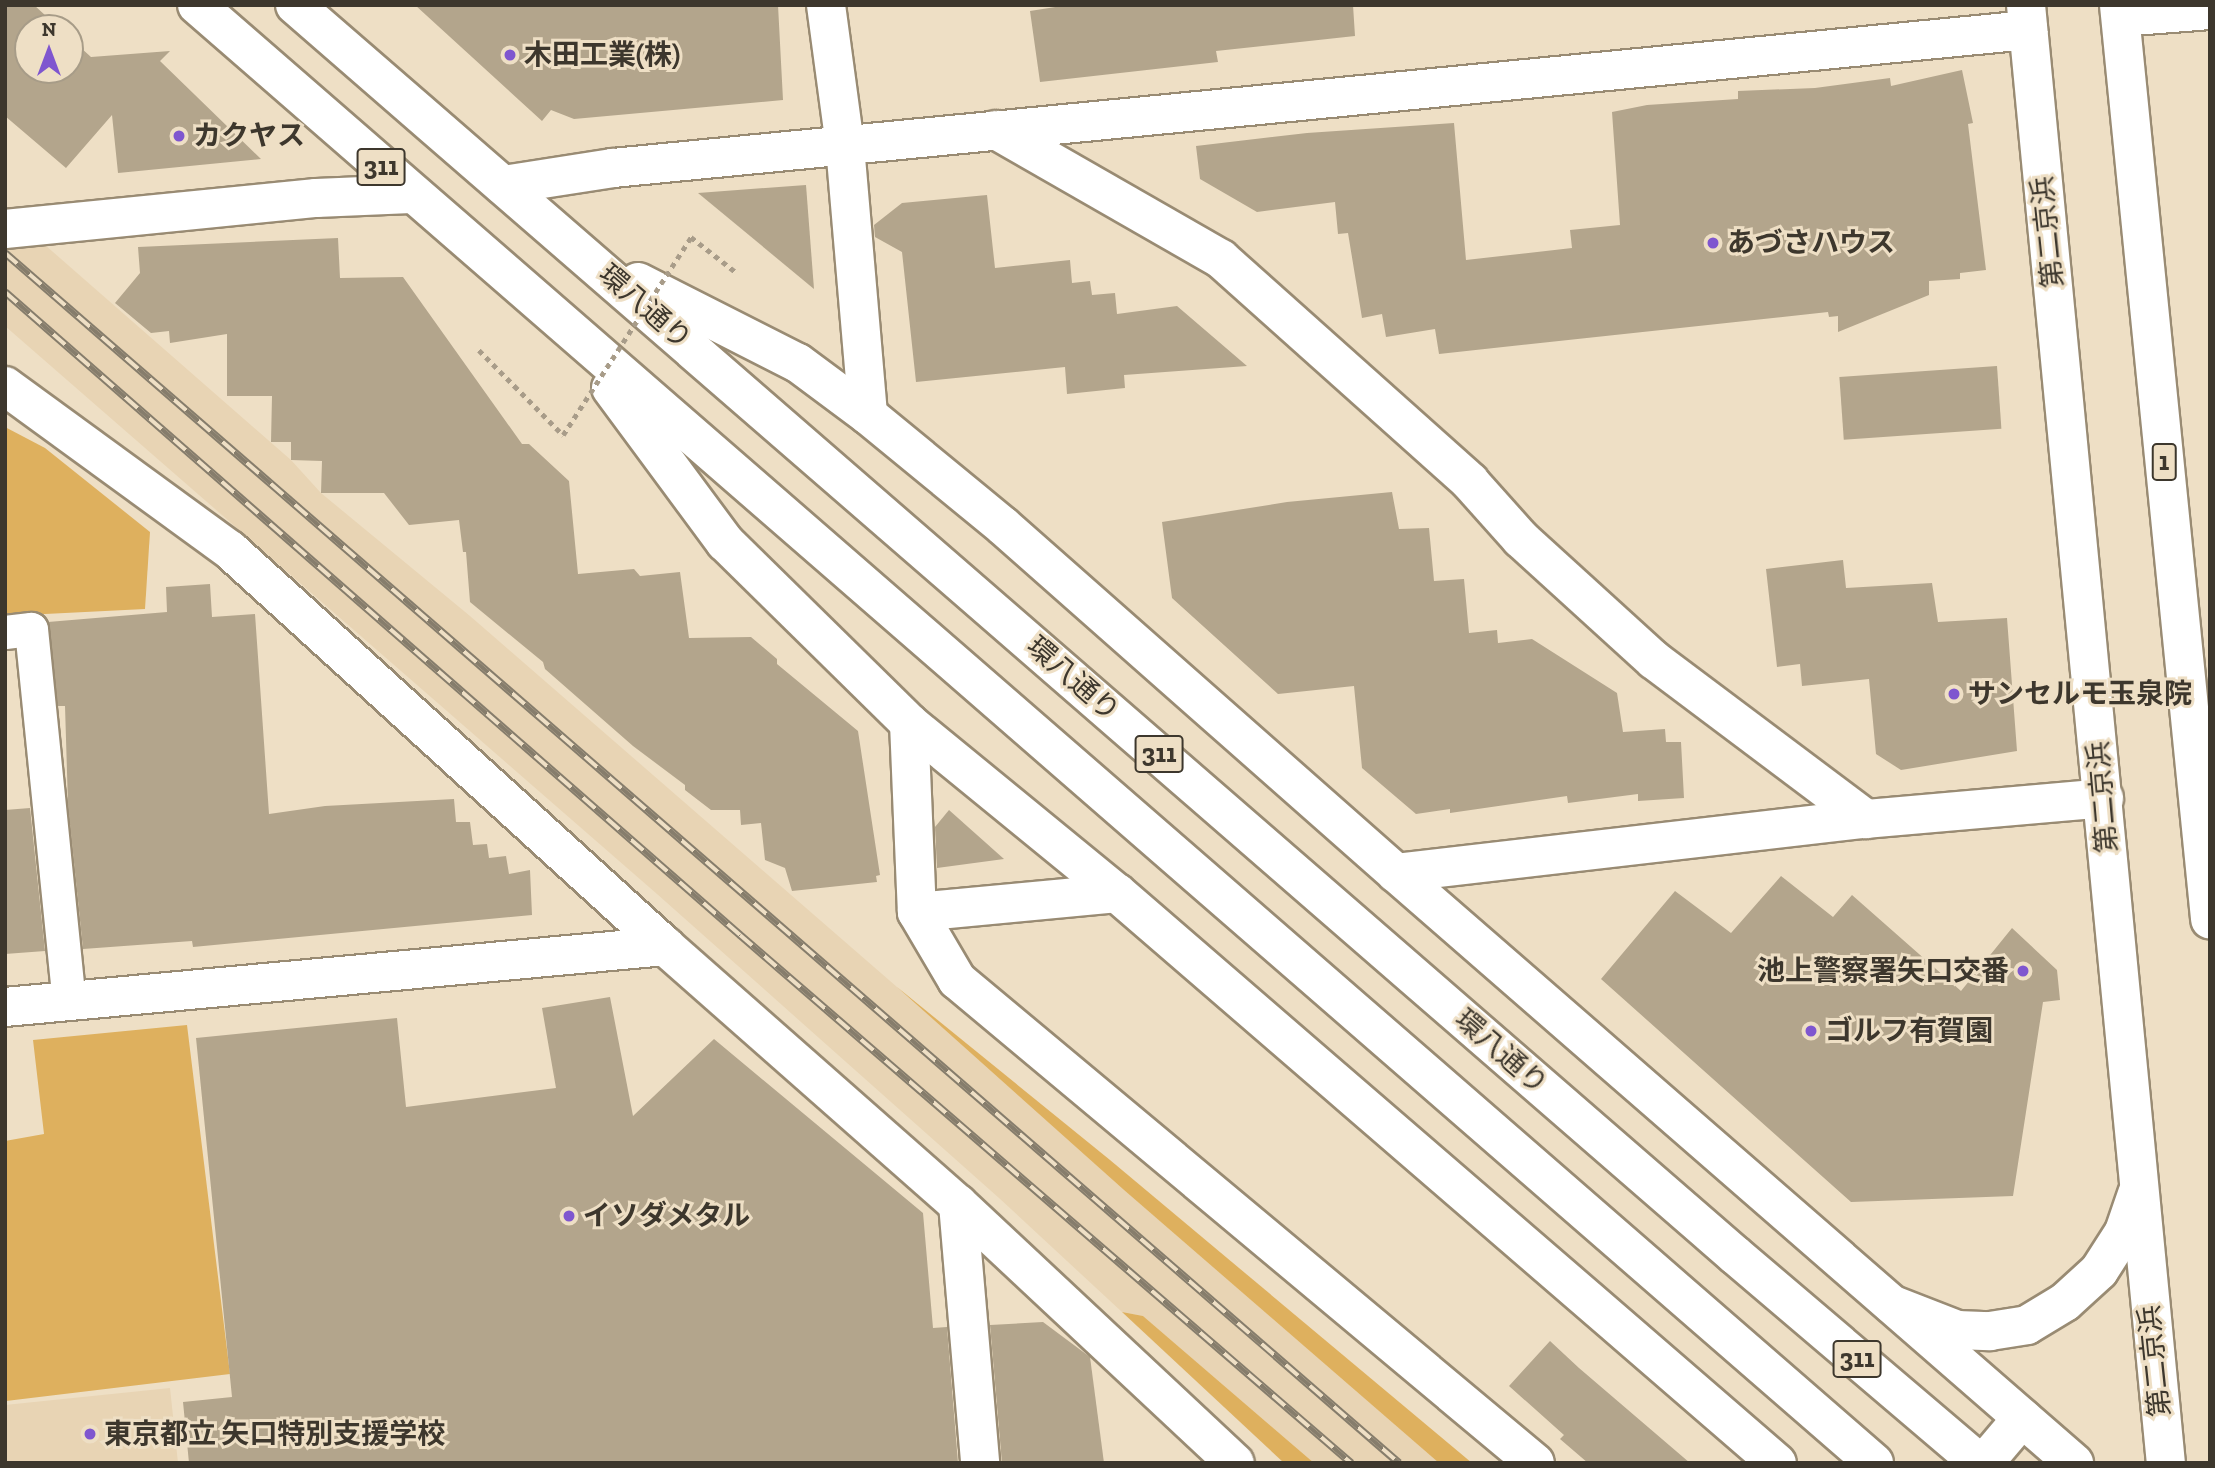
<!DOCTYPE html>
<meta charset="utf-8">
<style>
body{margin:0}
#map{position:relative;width:2215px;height:1468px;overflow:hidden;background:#eedfc5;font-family:"Zilla Slab","Noto Sans JP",serif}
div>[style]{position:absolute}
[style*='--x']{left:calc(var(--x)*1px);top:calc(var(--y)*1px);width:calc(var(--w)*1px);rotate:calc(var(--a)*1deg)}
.built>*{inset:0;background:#e8d4b4}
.green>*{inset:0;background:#deb05e}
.building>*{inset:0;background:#b3a58c;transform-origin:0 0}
.path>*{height:4.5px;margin-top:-2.25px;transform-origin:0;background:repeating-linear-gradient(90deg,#a89c89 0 5px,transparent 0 10px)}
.roads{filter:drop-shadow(2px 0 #998b73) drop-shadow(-2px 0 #998b73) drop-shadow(0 2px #998b73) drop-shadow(0 -2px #998b73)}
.service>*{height:33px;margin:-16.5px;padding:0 16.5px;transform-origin:16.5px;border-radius:16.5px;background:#fff}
.minor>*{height:38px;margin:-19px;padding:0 19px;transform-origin:19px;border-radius:19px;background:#fff}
.tertiary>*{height:38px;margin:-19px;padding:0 19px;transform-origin:19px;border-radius:19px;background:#fff}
.primary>*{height:38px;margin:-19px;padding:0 19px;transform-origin:19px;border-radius:19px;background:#fff}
.trunk>*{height:38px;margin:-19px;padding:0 19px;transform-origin:19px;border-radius:19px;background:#fff}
.rail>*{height:8px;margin-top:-4px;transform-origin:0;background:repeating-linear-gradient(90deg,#eedfc5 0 16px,#867d6c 0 32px);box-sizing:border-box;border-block:2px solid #867d6c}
.path-bridge>*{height:4.5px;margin-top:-2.25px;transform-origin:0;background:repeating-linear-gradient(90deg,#a89c89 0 5px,transparent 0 10px)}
.dots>*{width:19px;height:19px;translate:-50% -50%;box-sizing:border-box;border:4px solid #eedfc5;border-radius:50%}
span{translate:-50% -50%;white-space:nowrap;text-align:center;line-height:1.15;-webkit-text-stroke:6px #eedfc5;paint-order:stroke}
.shield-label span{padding:2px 5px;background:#eedfc5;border:2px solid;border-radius:5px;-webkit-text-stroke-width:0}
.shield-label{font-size:26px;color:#3d372d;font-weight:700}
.poi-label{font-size:28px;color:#3d372d;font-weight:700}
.left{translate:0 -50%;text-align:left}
.right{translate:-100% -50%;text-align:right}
.street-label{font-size:28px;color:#3d372d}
.frame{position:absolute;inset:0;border:7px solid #3d372d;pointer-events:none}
.north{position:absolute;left:14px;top:14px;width:70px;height:70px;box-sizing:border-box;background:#eedfc5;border:2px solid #a79c88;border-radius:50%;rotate:0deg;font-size:19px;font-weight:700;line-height:28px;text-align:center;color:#3d372d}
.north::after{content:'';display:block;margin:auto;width:24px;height:32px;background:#7f56cf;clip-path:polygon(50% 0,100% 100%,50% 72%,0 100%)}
</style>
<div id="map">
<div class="built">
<i style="clip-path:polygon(5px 210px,291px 460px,321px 493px,470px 616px,897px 987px,1124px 1190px,1439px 1463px,1314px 1463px,1143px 1316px,1122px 1312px,999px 1198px,657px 894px,5px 326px)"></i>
<i style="clip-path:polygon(170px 1388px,178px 1463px,5px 1463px,5px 1405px)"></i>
</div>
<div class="green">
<i style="clip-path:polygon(5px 427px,45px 448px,150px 532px,145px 609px,5px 616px)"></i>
<i style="clip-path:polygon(897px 987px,1110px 1160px,1472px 1463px,1439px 1463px,1124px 1190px)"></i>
<i style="clip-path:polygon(187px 1025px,230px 1374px,6px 1401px,5px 1141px,44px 1134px,33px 1040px)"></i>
<i style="clip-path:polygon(1122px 1312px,1143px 1316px,1314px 1463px,1284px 1463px)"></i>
</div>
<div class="building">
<i style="clip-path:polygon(5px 5px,34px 5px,59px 28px,28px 28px,28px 70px,70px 70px,70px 38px,91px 57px,170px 51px,160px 61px,261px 159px,118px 173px,112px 115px,66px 168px,5px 116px)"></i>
<i style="clip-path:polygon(415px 5px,778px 5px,783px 100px,574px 119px,551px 110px,542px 121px)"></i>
<i style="clip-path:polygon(1068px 5px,1353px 5px,1355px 36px,1216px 51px,1218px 62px,1040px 82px,1030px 11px)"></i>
<i style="clip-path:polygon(1962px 70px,1973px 123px,1968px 124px,1986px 270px,1960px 273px,1960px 279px,1929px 281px,1929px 295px,1838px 332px,1838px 316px,1829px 317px,1828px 312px,1439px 354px,1435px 329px,1386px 337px,1382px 314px,1362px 318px,1348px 233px,1338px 234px,1335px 202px,1257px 212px,1200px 179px,1196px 146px,1307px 133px,1454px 123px,1466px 260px,1572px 248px,1570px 230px,1620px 225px,1612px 112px,1647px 105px,1738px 99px,1738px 91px,1815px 88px,1890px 78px,1891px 86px)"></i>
<i style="clip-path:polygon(806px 185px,814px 289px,698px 193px)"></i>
<i style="clip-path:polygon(987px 195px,995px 268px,1070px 260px,1072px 283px,1090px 281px,1092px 295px,1115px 293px,1117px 314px,1177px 306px,1247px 366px,1124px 375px,1125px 388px,1067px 394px,1065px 367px,916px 382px,902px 252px,875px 237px,874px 225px,902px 203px)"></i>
<i style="clip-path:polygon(338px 238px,340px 278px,403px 277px,522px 444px,529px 444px,569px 481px,578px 574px,634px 569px,640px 576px,680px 572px,689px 638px,751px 637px,777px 659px,777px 664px,858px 731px,880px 875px,876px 876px,877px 882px,792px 891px,785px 868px,765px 860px,761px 823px,741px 825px,740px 810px,711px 810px,685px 790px,685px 785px,633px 746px,545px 669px,543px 662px,470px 602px,466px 552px,463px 552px,459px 520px,409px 525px,384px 493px,321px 493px,322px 461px,291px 460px,291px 442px,271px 442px,272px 396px,227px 396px,227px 334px,170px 343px,169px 331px,151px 333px,115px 303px,140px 273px,138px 247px)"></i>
<i style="left:1997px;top:366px;width:63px;height:158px;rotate:86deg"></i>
<i style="clip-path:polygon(1392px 492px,1399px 529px,1429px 528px,1434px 581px,1464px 579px,1469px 633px,1497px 630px,1498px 643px,1532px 639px,1617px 693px,1623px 732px,1665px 729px,1666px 742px,1681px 742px,1684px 798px,1638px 801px,1638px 794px,1568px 803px,1567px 796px,1450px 813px,1450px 809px,1416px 814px,1362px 768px,1354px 686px,1278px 694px,1172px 598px,1162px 522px,1287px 502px)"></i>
<i style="clip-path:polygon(1843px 560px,1846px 588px,1932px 583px,1938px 622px,2007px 618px,2017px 751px,1901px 770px,1876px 754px,1869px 679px,1802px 686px,1800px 664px,1777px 667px,1766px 569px)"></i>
<i style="clip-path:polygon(210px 584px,212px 617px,255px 614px,269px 814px,325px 806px,454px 799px,456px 822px,470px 822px,473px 845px,487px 844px,489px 858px,506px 856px,509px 874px,530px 870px,532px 915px,193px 947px,192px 941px,83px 949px,68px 805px,65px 706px,58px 706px,48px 622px,167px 612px,166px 587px)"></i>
<i style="clip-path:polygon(30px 808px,45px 951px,5px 954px,5px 810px)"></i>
<i style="clip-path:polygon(949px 810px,1004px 859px,937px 868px,935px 827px)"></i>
<i style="clip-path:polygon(1781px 876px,1833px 917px,1852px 895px,1961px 991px,2012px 928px,2057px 970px,2060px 1000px,2043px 1002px,2013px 1196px,1851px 1202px,1601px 979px,1675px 891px,1731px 933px)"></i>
<i style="clip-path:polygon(610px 997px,633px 1116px,714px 1039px,923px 1213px,933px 1328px,947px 1327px,958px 1463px,189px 1463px,183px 1402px,232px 1397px,196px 1038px,397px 1018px,406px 1107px,556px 1088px,542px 1008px)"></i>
<i style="clip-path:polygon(1043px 1322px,1090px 1357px,1104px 1463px,1002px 1463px,990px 1325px)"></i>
<i style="clip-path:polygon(1550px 1341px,1579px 1368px,1690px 1463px,1588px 1463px,1560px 1439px,1564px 1435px,1509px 1386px)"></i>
</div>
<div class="path">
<i style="--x:691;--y:237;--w:58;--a:38"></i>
<i style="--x:479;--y:350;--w:120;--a:45.3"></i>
</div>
<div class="roads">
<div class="service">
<i style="--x:5;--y:632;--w:26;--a:-7"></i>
<i style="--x:31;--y:629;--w:374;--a:84.2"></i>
</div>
<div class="minor">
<i style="--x:826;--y:5;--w:142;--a:82.3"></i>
<i style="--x:845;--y:146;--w:270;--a:85.1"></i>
<i style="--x:2121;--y:17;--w:89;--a:-4.5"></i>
<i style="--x:996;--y:130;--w:259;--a:29.8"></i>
<i style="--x:1221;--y:259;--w:334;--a:41.8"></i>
<i style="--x:1470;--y:482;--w:76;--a:48.2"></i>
<i style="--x:1521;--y:539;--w:180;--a:42.3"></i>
<i style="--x:1654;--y:660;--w:265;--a:36.9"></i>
<i style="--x:503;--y:185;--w:111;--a:-8.8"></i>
<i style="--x:613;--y:168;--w:1422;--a:-5.57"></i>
<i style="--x:5;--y:229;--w:313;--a:-5.7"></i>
<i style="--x:316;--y:198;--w:95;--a:-2.4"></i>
<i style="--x:5;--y:386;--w:278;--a:36.1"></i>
<i style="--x:230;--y:550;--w:588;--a:42.31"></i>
<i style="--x:665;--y:946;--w:390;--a:41.4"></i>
<i style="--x:958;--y:1204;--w:379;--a:43.1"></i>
<i style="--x:909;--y:723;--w:189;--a:87.6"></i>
<i style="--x:917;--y:912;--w:79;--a:59.5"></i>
<i style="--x:957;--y:980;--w:753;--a:39.88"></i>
<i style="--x:1396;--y:873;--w:473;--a:-6.6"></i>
<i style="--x:1866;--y:819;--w:239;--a:-5"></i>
<i style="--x:917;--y:912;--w:201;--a:-5.4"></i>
<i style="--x:5;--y:1007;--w:663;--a:-5.28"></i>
<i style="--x:1984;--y:1463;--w:59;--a:-49.8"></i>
</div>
<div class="tertiary">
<i style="--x:958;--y:1204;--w:260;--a:85.1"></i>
</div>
<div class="primary">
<i style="--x:197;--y:5;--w:2222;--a:41"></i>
<i style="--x:295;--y:5;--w:1907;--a:40.96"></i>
<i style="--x:1735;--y:1255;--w:321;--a:40.4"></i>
<i style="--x:638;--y:282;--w:179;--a:26.9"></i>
<i style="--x:798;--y:363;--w:87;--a:36.6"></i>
<i style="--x:868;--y:415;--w:175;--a:39.4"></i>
<i style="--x:1003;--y:526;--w:524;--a:41.44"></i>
<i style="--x:1396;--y:873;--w:899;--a:41.03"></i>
<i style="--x:611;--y:388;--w:192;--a:53.5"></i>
<i style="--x:725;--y:542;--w:258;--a:44.5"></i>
<i style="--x:909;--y:723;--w:269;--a:39.3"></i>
<i style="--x:1117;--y:893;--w:872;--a:40.82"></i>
</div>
<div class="trunk">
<i style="--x:2026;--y:5;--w:1465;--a:84.52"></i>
<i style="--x:2119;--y:5;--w:919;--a:84.31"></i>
<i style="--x:1893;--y:1305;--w:69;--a:21.3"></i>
<i style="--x:1957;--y:1330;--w:33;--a:2"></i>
<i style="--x:1990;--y:1331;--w:37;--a:-9"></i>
<i style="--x:2027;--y:1325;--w:44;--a:-31.2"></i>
<i style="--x:2065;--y:1302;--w:46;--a:-42.4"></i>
<i style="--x:2099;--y:1271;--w:46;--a:-57.3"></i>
<i style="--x:2124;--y:1232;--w:40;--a:-71.1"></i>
</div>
</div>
<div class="rail">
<i style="--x:5;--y:253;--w:1846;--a:40.96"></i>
<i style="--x:5;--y:292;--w:977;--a:41.18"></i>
<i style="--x:740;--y:935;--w:808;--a:40.83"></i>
</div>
<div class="path-bridge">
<i style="--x:563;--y:435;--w:236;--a:-57.1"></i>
</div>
<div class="dots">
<i style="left:510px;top:55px;background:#7f56cf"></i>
<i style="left:179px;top:136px;background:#7f56cf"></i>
<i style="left:1713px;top:243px;background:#7f56cf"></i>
<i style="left:1954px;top:694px;background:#7f56cf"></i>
<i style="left:2023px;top:971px;background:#7f56cf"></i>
<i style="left:1811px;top:1031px;background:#7f56cf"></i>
<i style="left:569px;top:1216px;background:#7f56cf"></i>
<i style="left:90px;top:1434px;background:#7f56cf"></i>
</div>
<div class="shield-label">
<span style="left:381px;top:167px">311</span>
<span style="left:2164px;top:462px">1</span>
<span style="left:1159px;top:754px">311</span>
<span style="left:1857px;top:1359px">311</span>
</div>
<div class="poi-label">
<span class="left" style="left:524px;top:55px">木田工業(株)</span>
<span class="left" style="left:193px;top:136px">カクヤス</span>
<span class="left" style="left:1727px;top:243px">あづさハウス</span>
<span class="left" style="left:1968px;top:694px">サンセルモ玉泉院</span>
<span class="right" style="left:2009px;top:971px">池上警察署矢口交番</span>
<span class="left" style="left:1825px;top:1031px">ゴルフ有賀園</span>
<span class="left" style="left:583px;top:1216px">イソダメタル</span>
<span class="left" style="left:104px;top:1434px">東京都立 矢口特別支援学校</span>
</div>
<div class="street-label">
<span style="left:2048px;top:232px;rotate:-96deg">第二京浜</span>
<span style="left:645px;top:307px;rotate:41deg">環八通り</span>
<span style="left:1073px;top:679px;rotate:41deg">環八通り</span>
<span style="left:2103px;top:797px;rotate:-95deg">第二京浜</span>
<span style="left:1501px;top:1052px;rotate:41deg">環八通り</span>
<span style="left:2155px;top:1361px;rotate:-96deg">第二京浜</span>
</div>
<div class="frame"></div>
<div class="north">N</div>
</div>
